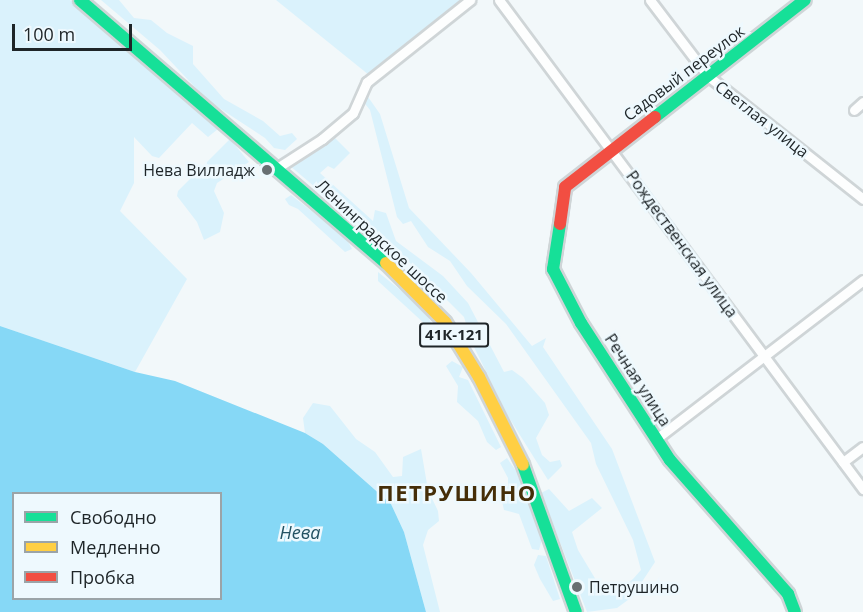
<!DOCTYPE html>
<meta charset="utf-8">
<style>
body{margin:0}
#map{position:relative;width:863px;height:612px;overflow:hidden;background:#f2f8fa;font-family:"Open Sans",sans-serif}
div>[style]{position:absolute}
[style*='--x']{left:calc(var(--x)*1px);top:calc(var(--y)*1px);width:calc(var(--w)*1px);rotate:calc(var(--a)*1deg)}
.green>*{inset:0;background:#daf2fc}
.water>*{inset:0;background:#86d8f6}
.roads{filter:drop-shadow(2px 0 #cfd5d7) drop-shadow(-2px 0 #cfd5d7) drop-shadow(0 2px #cfd5d7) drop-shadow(0 -2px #cfd5d7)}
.street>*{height:9px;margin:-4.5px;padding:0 4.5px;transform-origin:4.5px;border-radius:4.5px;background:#fdfefe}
.fast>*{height:12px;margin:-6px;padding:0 6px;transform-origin:6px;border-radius:6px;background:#16e098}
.slow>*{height:12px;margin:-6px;padding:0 6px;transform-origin:6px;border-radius:6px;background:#ffcf43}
.jam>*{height:12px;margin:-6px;padding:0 6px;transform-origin:6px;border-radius:6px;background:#f24e42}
.dots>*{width:16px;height:16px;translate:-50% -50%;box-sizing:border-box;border:3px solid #eef9fe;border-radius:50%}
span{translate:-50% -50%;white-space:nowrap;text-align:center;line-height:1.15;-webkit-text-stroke:5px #eef9fe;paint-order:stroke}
.shield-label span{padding:2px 4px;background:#eef9fe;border:2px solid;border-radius:4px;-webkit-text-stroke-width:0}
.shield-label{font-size:15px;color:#1e2528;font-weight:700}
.street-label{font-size:16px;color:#1e2528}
.poi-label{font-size:16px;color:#1e2528}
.right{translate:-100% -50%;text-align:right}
.left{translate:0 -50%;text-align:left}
.water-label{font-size:18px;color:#225263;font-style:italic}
.district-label{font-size:22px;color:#452e09;font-weight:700;letter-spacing:1.5px}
.legend{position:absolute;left:12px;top:492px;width:210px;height:108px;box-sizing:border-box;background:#eef9fe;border:2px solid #9ba4a8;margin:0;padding:8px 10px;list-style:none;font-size:18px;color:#1e2528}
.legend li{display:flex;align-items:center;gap:12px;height:30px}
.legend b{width:30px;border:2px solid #9ba4a8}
.scale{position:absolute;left:12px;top:24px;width:120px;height:27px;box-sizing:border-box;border:3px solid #1e2528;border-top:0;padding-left:8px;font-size:18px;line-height:21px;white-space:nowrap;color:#1e2528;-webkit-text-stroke:4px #eef9fe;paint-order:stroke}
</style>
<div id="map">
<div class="green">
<i style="clip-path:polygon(0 0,70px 0,218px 129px,208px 137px,192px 123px,159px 158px,152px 156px,134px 137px,134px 183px,120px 211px,187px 279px,135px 372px,0 326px)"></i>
<i style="clip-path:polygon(101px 0,119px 0,134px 18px,151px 20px,167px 33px,193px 46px,193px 64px,224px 99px,263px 121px,280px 136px,292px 133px,297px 139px,285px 150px,274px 148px,265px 138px,207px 100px,160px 50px)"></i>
<i style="clip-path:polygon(276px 0,463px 0,369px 75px)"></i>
<i style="clip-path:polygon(366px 94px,380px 114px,409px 208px,471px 273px,532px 346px,546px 338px,543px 347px,612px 449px,655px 562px,632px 597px,617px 608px,587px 612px,541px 493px,549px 489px,569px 511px,592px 498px,602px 508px,572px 532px,578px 550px,602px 590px,613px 594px,633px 579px,641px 570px,633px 540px,596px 464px,591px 443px,506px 324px,467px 286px,450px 261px,428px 247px,411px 221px,403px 224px,397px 217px,370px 110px,362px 100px)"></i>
<i style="clip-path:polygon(333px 136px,350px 153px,334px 169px,328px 166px,320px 173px,373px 221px,375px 210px,386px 213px,396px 241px,443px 276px,468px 303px,504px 372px,512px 370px,523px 378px,545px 403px,549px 415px,536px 438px,542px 455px,550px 462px,560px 460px,562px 466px,548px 480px,508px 416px,472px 343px,464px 317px,397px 250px,368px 232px,289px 165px,314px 153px)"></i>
<i style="clip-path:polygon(230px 139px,249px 162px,217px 183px,214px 191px,224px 213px,220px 232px,204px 240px,197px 222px,177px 196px,178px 191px)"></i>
<i style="clip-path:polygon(291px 195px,346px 238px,352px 249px,345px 252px,298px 209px,289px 205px,285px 199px)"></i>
<i style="clip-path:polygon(378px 272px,425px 310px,431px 323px,426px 325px,378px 281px)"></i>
<i style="clip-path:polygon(452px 361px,463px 367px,459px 377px,468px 380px,501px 447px,496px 450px,487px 442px,478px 421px,457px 402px,458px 386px,446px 366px)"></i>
<i style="clip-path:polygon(313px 403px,330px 406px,356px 439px,375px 452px,393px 477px,402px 476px,403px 457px,421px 449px,428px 490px,438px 511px,439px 521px,428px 530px,423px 545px,440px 612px,426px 612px,404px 532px,391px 504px,323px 444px,305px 433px,303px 418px)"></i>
<i style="clip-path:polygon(507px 458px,519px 475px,540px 523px,543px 535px,539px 550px,532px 549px,519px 514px,504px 510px,500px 493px,508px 486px,508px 478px,500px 463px)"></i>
<i style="clip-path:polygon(538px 555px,546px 556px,560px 599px,553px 601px,540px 579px,534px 565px)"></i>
</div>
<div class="water">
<i style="clip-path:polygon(evenodd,0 326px,135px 372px,175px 381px,305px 433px,323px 444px,391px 504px,404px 532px,426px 612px,0 612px,0 326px,14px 494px,220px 494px,220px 598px,14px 598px,14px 494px)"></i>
</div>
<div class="roads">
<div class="street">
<i style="--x:499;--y:0;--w:610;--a:53.34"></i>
<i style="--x:650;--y:0;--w:96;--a:52.7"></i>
<i style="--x:708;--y:76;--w:198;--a:38.4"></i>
<i style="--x:854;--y:110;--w:12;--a:-42"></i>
<i style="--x:277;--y:168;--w:54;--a:-32.8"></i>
<i style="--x:322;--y:139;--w:40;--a:-40"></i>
<i style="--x:353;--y:113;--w:34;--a:-66"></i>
<i style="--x:367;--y:82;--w:132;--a:-38.5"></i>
<i style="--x:656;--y:439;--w:261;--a:-37.5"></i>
<i style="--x:843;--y:462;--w:25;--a:-37"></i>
</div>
<div class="fast">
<i style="--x:80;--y:0;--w:403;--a:40.7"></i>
<i style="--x:655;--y:117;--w:190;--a:-38"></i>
<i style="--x:560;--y:224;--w:46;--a:98.8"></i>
<i style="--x:553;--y:269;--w:61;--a:62.6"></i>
<i style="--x:581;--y:323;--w:163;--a:57"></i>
<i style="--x:670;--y:460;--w:179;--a:48.6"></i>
<i style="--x:788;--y:594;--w:19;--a:69"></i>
<i style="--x:523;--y:465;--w:156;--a:70.2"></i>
</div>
<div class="slow">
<i style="--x:386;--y:263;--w:83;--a:45"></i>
<i style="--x:445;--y:322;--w:65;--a:58.3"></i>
<i style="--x:479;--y:377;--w:98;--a:63.4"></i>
</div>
<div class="jam">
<i style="--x:560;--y:224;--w:37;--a:-82"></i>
<i style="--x:565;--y:187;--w:114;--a:-37.9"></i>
</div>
</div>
<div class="dots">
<i style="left:267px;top:170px;background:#686f72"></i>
<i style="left:577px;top:587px;background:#686f72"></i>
</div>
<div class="shield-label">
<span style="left:454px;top:335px">41К-121</span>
</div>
<div class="street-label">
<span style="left:684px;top:73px;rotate:-37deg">Садовый переулок</span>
<span style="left:762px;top:119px;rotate:38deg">Светлая улица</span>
<span style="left:382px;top:241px;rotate:43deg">Ленинградское шоссе</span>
<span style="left:682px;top:244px;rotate:54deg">Рождественская улица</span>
<span style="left:638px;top:380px;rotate:57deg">Речная улица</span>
</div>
<div class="poi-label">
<span class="right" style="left:255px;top:170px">Нева Вилладж</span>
<span class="left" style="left:589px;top:587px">Петрушино</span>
</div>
<div class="water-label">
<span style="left:300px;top:532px">Нева</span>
</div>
<div class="district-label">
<span style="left:457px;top:493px">ПЕТРУШИНО</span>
</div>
<ul class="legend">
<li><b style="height:8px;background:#16e098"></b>Свободно</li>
<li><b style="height:8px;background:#ffcf43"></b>Медленно</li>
<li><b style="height:8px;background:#f24e42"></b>Пробка</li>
</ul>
<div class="scale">100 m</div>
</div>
